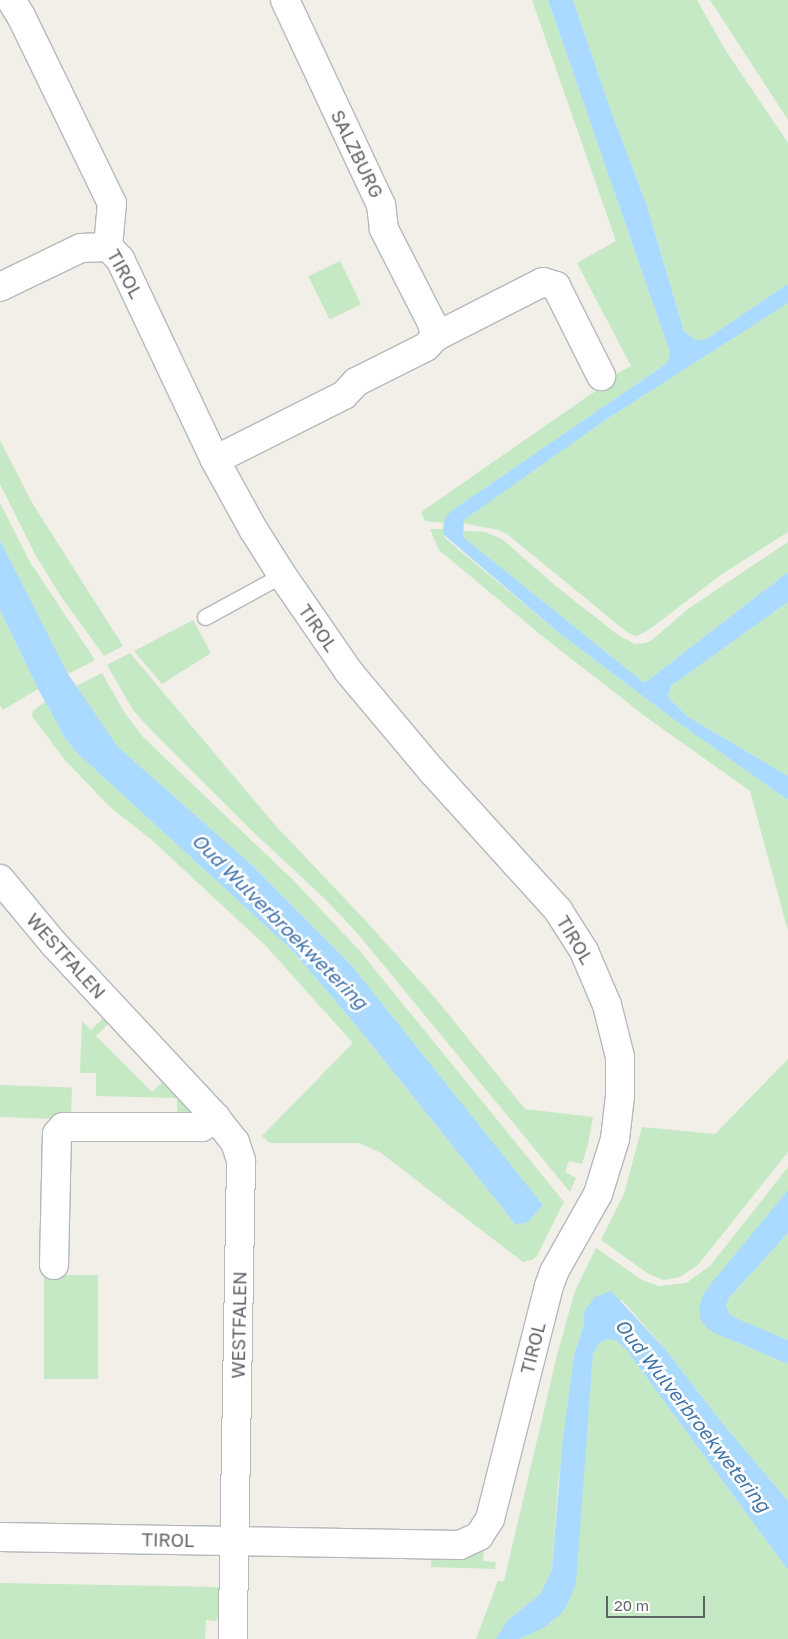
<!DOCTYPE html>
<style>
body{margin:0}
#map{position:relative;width:788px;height:1639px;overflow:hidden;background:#f1efe8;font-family:"Golos Text",sans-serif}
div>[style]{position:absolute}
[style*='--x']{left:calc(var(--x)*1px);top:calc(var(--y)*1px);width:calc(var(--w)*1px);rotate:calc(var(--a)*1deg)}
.green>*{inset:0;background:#c5e8c5;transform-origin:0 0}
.water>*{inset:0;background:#aadaff}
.roads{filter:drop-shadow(1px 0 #b5b8bc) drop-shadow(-1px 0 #b5b8bc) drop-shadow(0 1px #b5b8bc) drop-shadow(0 -1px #b5b8bc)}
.lane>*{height:15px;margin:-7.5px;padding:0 7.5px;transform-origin:7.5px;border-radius:7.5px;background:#fff}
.street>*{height:28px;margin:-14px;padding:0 14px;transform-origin:14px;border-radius:14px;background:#fff}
span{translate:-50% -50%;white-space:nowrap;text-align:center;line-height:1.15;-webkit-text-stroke:5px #fff;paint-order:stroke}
.street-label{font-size:18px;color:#5f6368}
.water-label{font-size:19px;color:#4174aa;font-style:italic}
.scale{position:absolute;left:606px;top:1596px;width:99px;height:22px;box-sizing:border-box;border:2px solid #5f6368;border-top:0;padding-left:6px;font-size:15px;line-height:18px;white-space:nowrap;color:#5f6368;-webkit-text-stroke:4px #fff;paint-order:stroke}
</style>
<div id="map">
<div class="green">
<i style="clip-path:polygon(532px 0,548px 0,670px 353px,668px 361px,663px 366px,451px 511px,444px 523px,425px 521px,421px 513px,424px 510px,591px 394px,613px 381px,612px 376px,631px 366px,577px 263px,616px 241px)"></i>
<i style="clip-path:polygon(573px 0,697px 0,724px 48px,788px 143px,788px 284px,705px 340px,696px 340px,684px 331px,647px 206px,610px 108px)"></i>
<i style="clip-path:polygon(710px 0,788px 0,788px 120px)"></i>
<i style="left:340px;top:261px;width:48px;height:35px;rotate:64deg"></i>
<i style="clip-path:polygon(788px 303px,788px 532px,725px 572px,647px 631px,636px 636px,628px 633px,507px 534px,498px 530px,463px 523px,464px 520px,604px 421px)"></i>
<i style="clip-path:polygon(0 440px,31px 501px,123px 646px,104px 656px,60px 595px,36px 556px,0 484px)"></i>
<i style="clip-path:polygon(0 503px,30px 562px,95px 660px,68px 674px,0 540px)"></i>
<i style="clip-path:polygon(430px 529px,444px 529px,443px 534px,446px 539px,559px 633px,676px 721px,788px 800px,788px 931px,750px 791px,646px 717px,546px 639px,439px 550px)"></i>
<i style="clip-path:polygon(463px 531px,485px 532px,502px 539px,557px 587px,618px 635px,635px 644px,646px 643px,653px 639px,688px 609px,788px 542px,788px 572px,646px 682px,642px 681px,463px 537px)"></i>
<i style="clip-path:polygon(788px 602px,788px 776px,688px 717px,668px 697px,671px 686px)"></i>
<i style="clip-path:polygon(0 610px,38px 689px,3px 710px,0 705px)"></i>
<i style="clip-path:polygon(193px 620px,211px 653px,162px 684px,134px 651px)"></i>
<i style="clip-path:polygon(130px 653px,275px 825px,364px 919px,436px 999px,525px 1109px,593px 1117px,588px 1144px,582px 1164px,569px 1161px,565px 1172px,576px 1178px,570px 1192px,358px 934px,325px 899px,250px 829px,152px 731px,133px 710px,107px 665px)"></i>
<i style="clip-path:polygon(102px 673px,124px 712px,143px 737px,294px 881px,359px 950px,564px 1202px,537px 1256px,532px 1260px,523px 1262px,381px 1153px,368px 1147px,358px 1143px,270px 1143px,262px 1136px,353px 1043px,265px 945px,152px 840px,110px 807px,65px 760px,32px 716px,33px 711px,45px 702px,65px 738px,77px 753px,293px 951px,359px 1029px,516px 1225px,528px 1222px,543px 1205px,353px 967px,252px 865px,118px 747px,76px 686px)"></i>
<i style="clip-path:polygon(105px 1016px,110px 1022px,96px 1036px,152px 1092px,165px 1080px,198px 1109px,186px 1121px,177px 1116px,177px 1098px,96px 1096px,96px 1073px,80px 1073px,82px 1021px,91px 1030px)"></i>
<i style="clip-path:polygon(788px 1059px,788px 1152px,698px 1265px,680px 1277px,663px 1280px,647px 1273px,601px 1240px,624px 1194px,642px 1127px,715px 1134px)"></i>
<i style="left:0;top:1085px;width:72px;height:32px;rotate:2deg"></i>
<i style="clip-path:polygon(788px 1167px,788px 1190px,703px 1295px,710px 1331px,788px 1364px,788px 1501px,719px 1419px,666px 1350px,622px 1300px,583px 1313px,584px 1324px,574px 1355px,558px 1484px,552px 1569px,541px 1593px,507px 1621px,496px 1639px,476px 1639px,498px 1581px,504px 1581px,557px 1355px,575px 1291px,596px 1248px,642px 1280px,659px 1286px,686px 1283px,710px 1266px)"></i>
<i style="clip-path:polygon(788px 1233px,788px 1340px,742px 1322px,730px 1315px,726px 1306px,729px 1298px)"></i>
<i style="left:44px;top:1275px;width:54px;height:104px"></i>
<i style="clip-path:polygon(608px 1339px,617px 1341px,625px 1348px,788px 1570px,788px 1639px,519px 1639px,551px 1623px,569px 1601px,575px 1584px,593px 1354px,599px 1343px)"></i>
<i style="clip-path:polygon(484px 1550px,483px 1561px,496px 1562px,495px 1569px,431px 1567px,431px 1560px,434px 1557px,468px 1556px)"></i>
<i style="clip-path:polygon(0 1583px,219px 1587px,218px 1618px,216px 1621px,206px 1620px,205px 1639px,0 1639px)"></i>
</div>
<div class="water">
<i style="clip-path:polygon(548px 0,573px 0,610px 108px,647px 206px,684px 331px,696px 340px,705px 340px,788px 284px,788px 303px,604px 421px,464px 520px,463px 537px,642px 681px,646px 682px,788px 572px,788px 602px,671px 686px,668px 697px,688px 717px,788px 776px,788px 800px,676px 721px,559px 633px,443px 534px,444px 520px,451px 511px,663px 366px,668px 361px,670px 353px)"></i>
<i style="clip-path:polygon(0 540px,68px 674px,118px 747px,252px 865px,353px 967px,543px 1205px,528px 1222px,516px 1225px,359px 1029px,293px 951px,77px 753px,65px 738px,38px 689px,0 610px)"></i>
<i style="clip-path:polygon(788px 1190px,788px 1233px,729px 1298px,726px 1306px,730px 1315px,742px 1321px,788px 1340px,788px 1364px,710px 1331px,701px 1321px,699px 1309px,703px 1295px,710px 1285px)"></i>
<i style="clip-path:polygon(611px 1291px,666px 1350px,719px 1419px,788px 1501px,788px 1570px,625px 1348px,617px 1341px,608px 1339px,599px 1343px,593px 1354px,576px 1583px,569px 1601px,562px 1613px,545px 1627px,519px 1639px,496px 1639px,507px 1621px,541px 1593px,552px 1569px,562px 1447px,574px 1355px,584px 1324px,583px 1313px,595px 1297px)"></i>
</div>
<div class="roads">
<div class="lane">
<i style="--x:205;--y:617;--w:88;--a:-28.6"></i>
</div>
<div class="street">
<i style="--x:11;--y:0;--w:19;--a:58"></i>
<i style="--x:21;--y:16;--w:208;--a:64.1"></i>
<i style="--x:112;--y:203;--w:44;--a:95.2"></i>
<i style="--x:0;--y:287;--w:90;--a:-25.7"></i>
<i style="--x:81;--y:248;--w:27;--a:-2"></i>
<i style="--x:435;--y:337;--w:121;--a:-27"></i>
<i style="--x:543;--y:282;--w:14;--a:17"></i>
<i style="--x:556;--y:286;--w:101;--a:63.4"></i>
<i style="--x:215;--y:460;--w:144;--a:-26.7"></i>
<i style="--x:344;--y:395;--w:18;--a:-47"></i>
<i style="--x:356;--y:382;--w:78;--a:-26.6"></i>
<i style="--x:426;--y:347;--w:13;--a:-48"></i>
<i style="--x:435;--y:337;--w:14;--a:-102"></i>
<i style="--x:432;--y:323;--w:106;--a:-117.1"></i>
<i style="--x:384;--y:229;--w:24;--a:-97"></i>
<i style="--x:381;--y:205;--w:226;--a:-115.1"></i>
<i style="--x:0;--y:879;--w:85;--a:50.3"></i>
<i style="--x:54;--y:944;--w:238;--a:47"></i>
<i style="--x:216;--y:1118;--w:31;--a:52"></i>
<i style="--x:235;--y:1142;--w:20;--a:72"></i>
<i style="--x:241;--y:1161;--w:478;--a:91"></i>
<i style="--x:54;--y:1265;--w:131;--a:-88.7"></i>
<i style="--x:57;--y:1134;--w:9;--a:-49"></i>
<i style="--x:63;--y:1127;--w:139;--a:0"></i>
<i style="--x:202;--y:1127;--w:17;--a:-33"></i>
<i style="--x:0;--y:1537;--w:460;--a:1"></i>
<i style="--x:460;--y:1545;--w:21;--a:-25"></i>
<i style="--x:479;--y:1536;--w:20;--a:-57"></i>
<i style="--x:490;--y:1519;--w:240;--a:-75.8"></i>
<i style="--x:549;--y:1286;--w:15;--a:-70"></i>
<i style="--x:554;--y:1272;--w:90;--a:-60.6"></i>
<i style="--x:598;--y:1194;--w:58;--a:-72.8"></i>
<i style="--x:615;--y:1139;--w:43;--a:-83.4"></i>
<i style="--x:620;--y:1096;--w:39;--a:-90"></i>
<i style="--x:620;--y:1057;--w:54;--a:-104"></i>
<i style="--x:607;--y:1005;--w:59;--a:-113.1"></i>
<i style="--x:584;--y:951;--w:49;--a:-122.4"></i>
<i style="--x:558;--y:910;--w:188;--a:-132.2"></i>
<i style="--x:432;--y:771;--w:129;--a:-130"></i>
<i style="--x:349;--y:672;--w:118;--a:-124.6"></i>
<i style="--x:282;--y:575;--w:54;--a:-122.2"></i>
<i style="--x:253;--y:529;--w:79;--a:-118.8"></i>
<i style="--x:215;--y:460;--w:222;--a:-115.3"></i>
<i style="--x:120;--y:259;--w:17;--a:-135"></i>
</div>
</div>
<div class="street-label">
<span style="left:357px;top:154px;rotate:64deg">SALZBURG</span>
<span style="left:125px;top:274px;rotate:61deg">TIROL</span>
<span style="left:318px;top:628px;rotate:55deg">TIROL</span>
<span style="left:575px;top:940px;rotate:59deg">TIROL</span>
<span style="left:66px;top:956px;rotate:48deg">WESTFALEN</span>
<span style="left:239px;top:1325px;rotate:-89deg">WESTFALEN</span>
<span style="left:533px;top:1348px;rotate:-76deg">TIROL</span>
<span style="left:168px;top:1540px;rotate:1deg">TIROL</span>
</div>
<div class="water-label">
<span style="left:280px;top:921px;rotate:45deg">Oud Wulverbroekwetering</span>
<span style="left:693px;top:1415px;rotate:52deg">Oud Wulverbroekwetering</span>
</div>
<div class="scale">20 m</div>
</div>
